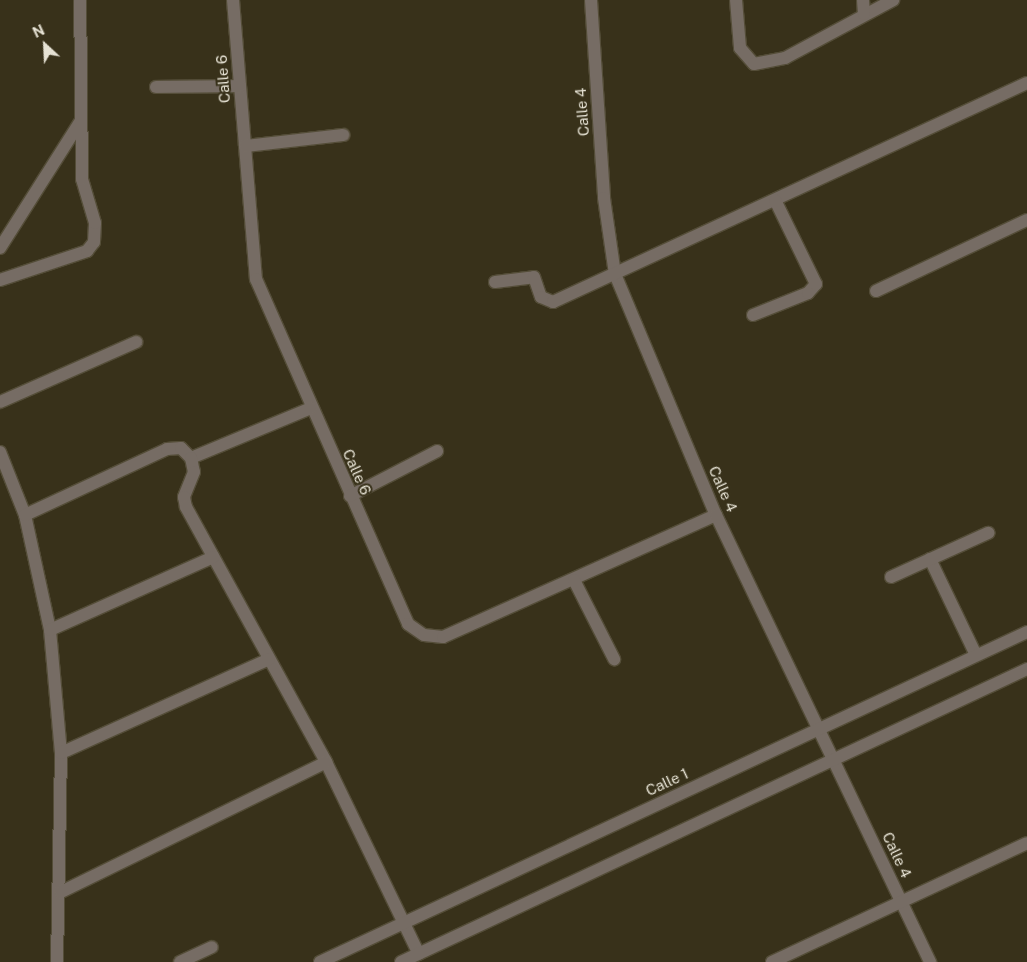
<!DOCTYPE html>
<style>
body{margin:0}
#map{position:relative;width:1027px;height:962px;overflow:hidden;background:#38311a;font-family:"Public Sans",sans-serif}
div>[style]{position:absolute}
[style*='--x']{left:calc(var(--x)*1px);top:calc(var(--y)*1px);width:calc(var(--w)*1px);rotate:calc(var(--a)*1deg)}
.roads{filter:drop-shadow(1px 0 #544d38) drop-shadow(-1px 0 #544d38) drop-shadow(0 1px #544d38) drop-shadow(0 -1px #544d38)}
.minor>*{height:12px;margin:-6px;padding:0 6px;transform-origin:6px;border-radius:6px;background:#766c64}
span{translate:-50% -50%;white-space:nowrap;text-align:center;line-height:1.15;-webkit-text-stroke:4px #38311a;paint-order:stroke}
.street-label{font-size:15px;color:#e6e2d4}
.north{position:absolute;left:20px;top:20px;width:50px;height:50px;-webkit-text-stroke:4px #38311a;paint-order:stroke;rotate:335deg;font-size:14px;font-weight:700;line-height:20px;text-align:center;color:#e6e2d4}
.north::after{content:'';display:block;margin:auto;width:18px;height:22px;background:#e6e2d4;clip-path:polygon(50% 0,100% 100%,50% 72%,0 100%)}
</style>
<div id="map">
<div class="roads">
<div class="minor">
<i style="--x:233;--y:0;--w:280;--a:85.3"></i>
<i style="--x:256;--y:279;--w:377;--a:66.2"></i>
<i style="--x:408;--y:624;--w:19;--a:35"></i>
<i style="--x:424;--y:635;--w:19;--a:6"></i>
<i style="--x:443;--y:637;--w:299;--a:-24.1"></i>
<i style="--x:591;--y:0;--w:198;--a:86.2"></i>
<i style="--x:604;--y:198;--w:77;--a:81.8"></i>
<i style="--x:615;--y:274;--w:261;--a:67.3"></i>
<i style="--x:716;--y:515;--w:496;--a:64.4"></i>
<i style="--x:736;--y:0;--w:48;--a:85.2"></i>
<i style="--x:740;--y:48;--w:21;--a:49"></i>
<i style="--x:754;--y:64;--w:32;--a:-11"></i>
<i style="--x:785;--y:58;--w:123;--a:-28.2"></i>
<i style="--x:863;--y:0;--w:14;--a:86"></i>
<i style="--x:156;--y:87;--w:84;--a:-0.7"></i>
<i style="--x:245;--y:146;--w:99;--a:-6.4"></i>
<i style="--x:0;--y:248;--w:149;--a:-57.6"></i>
<i style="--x:0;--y:280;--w:92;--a:-18.4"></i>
<i style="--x:87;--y:251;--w:11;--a:-52"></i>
<i style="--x:94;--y:242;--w:19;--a:-87"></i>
<i style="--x:95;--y:223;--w:46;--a:-106.5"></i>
<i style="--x:82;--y:179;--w:179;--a:-90.6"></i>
<i style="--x:495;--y:282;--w:39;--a:-7"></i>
<i style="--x:534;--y:277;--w:21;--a:71"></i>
<i style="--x:541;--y:297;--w:13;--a:23"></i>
<i style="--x:553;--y:302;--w:522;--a:-24.8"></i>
<i style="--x:876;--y:291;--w:167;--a:-25.2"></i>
<i style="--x:753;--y:315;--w:59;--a:-21.8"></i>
<i style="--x:808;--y:293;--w:12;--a:-48"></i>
<i style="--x:816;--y:284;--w:93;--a:-116"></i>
<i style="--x:0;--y:402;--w:149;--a:-23.8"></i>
<i style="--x:0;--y:452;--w:68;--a:68.4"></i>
<i style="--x:25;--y:515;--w:118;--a:77.7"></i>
<i style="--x:50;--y:630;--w:123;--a:84.9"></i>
<i style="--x:61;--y:753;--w:209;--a:91.1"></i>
<i style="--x:191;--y:458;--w:130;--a:-22.6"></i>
<i style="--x:350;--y:496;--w:98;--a:-27.3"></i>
<i style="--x:25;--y:515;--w:157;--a:-24.9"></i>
<i style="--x:167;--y:449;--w:14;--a:-4"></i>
<i style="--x:181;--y:448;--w:14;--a:45"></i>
<i style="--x:191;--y:458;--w:14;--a:78"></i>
<i style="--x:194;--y:472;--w:27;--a:112"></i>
<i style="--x:184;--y:497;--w:10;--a:79"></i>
<i style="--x:186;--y:507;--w:291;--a:61.2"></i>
<i style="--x:326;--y:762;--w:213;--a:64.2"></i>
<i style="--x:930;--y:559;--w:106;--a:64.4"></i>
<i style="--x:891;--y:577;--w:107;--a:-24.4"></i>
<i style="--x:574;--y:580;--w:89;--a:63.1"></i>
<i style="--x:50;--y:630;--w:179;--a:-24.1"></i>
<i style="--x:61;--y:753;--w:228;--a:-24.3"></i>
<i style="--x:61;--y:892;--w:295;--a:-26.1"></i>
<i style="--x:180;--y:962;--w:35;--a:-25"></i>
<i style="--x:320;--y:962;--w:780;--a:-25.02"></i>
<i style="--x:401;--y:962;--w:691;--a:-25.08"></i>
<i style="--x:772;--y:962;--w:281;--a:-25"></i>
</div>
</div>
<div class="street-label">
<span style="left:223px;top:79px;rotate:-94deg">Calle 6</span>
<span style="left:582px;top:112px;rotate:-94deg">Calle 4</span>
<span style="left:357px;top:472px;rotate:66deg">Calle 6</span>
<span style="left:723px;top:489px;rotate:66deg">Calle 4</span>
<span style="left:667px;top:782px;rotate:-25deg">Calle 1</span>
<span style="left:897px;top:855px;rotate:65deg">Calle 4</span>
</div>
<div class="north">N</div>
</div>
